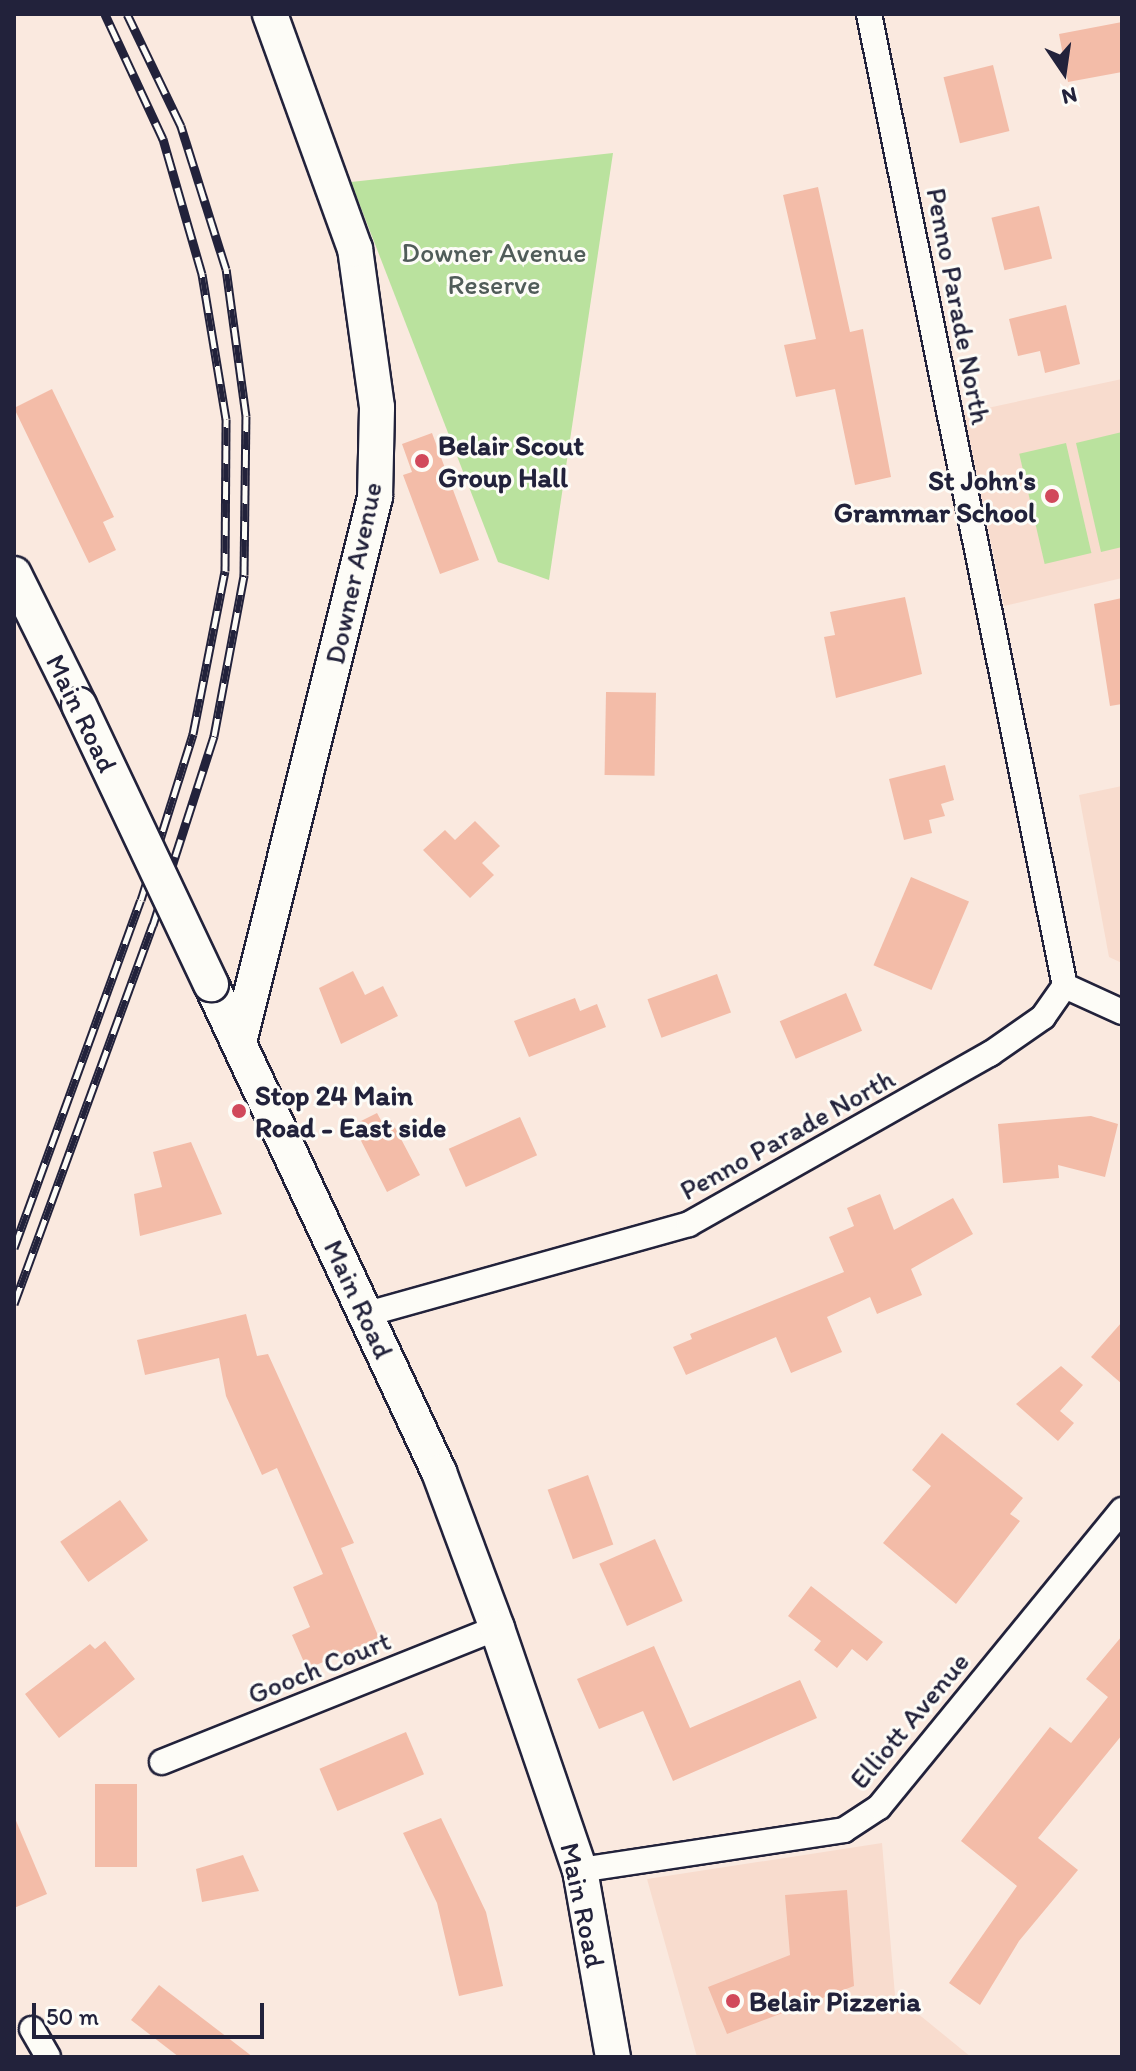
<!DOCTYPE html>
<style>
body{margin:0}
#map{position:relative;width:1136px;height:2071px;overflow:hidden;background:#fae9df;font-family:Itim,sans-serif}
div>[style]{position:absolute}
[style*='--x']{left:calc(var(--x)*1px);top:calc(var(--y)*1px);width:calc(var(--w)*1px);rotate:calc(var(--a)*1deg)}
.built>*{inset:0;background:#f8dcce}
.green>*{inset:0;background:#bae29e;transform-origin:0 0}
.building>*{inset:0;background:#f3bca8;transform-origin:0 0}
.roads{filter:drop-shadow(2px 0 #22223b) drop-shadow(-2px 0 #22223b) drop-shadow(0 2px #22223b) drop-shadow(0 -2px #22223b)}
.street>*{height:24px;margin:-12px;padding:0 12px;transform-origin:12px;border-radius:12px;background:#fdfcf7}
.secondary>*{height:34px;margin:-17px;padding:0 17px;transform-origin:17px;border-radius:17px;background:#fdfcf7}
.rail>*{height:9px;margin-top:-4.5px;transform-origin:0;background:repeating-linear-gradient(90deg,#fdfcf7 0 18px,#22223b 0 36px);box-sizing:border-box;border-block:2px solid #22223b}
.bridges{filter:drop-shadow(2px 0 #22223b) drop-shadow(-2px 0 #22223b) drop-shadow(0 2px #22223b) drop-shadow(0 -2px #22223b)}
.secondary-bridge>*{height:34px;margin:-17px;padding:0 17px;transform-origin:17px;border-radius:17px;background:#fdfcf7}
.dots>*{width:22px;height:22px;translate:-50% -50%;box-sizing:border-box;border:4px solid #fdfcf7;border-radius:50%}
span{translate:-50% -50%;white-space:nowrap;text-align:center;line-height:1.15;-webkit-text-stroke:6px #fdfcf7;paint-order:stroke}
.park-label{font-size:28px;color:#505c59}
.street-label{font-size:28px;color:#22223b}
.poi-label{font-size:28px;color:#22223b;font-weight:700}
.left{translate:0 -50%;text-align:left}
.right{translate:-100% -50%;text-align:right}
.frame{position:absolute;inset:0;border:16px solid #22223b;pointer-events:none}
.north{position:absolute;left:1024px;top:32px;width:80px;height:80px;-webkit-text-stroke:6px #fdfcf7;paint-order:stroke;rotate:167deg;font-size:22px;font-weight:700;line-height:32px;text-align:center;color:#22223b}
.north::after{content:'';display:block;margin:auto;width:28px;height:36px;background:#22223b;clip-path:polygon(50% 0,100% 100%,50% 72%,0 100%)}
.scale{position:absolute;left:32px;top:2003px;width:232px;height:36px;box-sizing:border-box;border:4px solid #22223b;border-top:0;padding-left:10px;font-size:24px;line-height:28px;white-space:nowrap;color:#22223b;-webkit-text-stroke:6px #fdfcf7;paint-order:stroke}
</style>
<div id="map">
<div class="built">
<i style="clip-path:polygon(1122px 379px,1122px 578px,1004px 606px,964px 413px)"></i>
<i style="clip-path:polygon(1122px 786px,1122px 963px,1109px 957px,1079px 795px)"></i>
<i style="clip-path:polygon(882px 1843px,895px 1995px,971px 2057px,697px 2057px,647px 1879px)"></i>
</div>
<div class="green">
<i style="clip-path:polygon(613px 153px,549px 580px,498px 562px,351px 182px)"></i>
<i style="clip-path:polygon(1122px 432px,1122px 547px,1101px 552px,1076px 443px)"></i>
<i style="left:1066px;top:443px;width:113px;height:48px;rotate:77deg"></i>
</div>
<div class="building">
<i style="clip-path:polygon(1122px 22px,1122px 72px,1068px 82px,1059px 34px)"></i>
<i style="left:993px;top:65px;width:68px;height:51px;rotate:76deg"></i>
<i style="clip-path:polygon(818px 187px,850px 332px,863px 329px,891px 477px,855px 485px,835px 389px,796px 397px,784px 345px,816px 339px,783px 195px)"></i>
<i style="left:1039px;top:206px;width:54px;height:49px;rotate:76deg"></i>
<i style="clip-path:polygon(1066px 305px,1080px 364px,1045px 373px,1040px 351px,1018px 356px,1009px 319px)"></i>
<i style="clip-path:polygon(52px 389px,114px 517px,103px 522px,116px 550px,89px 563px,14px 408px)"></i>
<i style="clip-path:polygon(432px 433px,479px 560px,440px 574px,403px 475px,412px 472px,402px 444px)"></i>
<i style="clip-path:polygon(905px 597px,922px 674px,836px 698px,824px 637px,835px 635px,830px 612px)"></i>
<i style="clip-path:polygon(1122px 598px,1122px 704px,1110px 706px,1094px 604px)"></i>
<i style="left:606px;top:692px;width:50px;height:83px;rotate:1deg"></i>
<i style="clip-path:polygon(945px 765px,954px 800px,941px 804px,945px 816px,929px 820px,932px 833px,904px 840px,889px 779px)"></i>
<i style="clip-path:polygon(475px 821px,500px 846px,482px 863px,494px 875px,470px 898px,423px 850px,445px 830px,455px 840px)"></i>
<i style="left:911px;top:877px;width:63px;height:96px;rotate:23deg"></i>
<i style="clip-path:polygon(353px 971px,365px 995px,383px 986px,398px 1016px,341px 1044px,319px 988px)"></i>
<i style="left:717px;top:974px;width:41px;height:74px;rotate:70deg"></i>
<i style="left:846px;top:993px;width:41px;height:72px;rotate:67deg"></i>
<i style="clip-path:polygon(575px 998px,580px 1011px,597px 1004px,606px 1027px,529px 1057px,514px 1021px)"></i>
<i style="clip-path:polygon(377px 1113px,383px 1124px,391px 1120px,420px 1175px,387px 1192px,353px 1125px)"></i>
<i style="clip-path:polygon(1091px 1116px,1118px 1124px,1105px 1177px,1058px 1165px,1059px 1178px,1003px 1183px,998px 1124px)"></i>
<i style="left:520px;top:1117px;width:42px;height:78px;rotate:66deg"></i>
<i style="clip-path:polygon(191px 1142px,222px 1214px,140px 1236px,134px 1194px,162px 1187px,153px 1152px)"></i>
<i style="clip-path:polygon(880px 1194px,894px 1230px,953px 1198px,973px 1234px,911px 1269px,922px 1295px,877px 1314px,870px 1297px,827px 1317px,842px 1352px,791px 1373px,776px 1337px,686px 1375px,673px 1347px,692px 1339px,690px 1334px,844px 1272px,829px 1237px,854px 1226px,847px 1208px)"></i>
<i style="clip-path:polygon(246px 1314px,257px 1356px,268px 1354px,354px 1543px,341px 1548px,379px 1638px,307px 1669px,292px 1635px,310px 1627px,293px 1587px,323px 1574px,277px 1468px,262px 1475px,226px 1396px,219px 1358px,145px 1375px,137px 1340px)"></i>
<i style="clip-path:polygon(1122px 1322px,1122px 1384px,1091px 1357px)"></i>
<i style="clip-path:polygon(1061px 1366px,1083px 1385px,1060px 1411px,1074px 1423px,1058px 1441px,1016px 1404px)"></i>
<i style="clip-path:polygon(942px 1433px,1023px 1498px,1010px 1514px,1020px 1521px,956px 1604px,883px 1543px,931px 1486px,912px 1470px)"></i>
<i style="left:588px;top:1475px;width:74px;height:43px;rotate:70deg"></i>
<i style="left:120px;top:1500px;width:49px;height:73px;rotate:55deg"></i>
<i style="left:655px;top:1539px;width:68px;height:61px;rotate:66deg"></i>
<i style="clip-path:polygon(811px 1586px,883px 1642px,867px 1661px,852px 1649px,837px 1668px,814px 1650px,821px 1641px,788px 1616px)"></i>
<i style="clip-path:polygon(1122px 1636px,1122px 1735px,1038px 1838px,1078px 1870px,1019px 1941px,980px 2005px,949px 1983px,1017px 1886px,961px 1841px,1050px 1727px,1071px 1743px,1108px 1697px,1086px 1679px)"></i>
<i style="clip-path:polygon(105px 1641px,135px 1679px,59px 1738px,25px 1694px,90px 1644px,95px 1649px)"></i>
<i style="clip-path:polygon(654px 1646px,690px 1728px,800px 1680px,817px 1718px,673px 1781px,643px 1711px,599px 1729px,577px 1679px)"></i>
<i style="left:406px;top:1732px;width:46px;height:94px;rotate:67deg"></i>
<i style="left:95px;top:1784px;width:42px;height:83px"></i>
<i style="clip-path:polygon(14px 1816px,47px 1894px,14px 1908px)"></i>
<i style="clip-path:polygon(441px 1818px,486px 1912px,503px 1986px,459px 1996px,437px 1903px,403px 1833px)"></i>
<i style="clip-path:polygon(243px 1855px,259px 1891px,202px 1902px,196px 1869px)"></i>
<i style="clip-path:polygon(847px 1890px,854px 1986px,727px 2034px,708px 1987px,790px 1955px,785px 1895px)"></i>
<i style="clip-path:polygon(159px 1985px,253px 2057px,179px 2057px,131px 2020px)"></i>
</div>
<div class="roads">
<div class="street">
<i style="--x:869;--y:14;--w:992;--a:78.6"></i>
<i style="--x:367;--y:1314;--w:334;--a:-15.6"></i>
<i style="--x:689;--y:1224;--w:346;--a:-29.5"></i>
<i style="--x:990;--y:1054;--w:65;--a:-34.9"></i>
<i style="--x:1043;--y:1017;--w:38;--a:-55"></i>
<i style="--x:1065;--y:986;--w:63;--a:24.5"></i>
<i style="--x:162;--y:1762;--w:361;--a:-21.8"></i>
<i style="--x:580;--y:1870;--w:267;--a:-8.6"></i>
<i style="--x:844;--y:1830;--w:42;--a:-33.3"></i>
<i style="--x:879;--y:1807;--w:384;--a:-50.7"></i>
<i style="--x:32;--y:2029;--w:32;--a:60"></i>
</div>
<div class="secondary">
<i style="--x:14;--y:574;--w:146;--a:63.6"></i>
<i style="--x:211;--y:984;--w:539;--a:64.96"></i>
<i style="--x:439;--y:1472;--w:166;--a:69.6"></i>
<i style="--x:497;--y:1628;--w:256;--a:71.1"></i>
<i style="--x:580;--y:1870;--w:190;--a:80"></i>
<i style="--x:239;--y:1042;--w:562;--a:-75.99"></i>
<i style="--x:375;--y:497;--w:90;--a:-88.7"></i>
<i style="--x:377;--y:407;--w:160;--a:-97.9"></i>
<i style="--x:355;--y:249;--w:250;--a:-109.9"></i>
</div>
</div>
<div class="rail">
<i style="--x:14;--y:1248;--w:370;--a:-70"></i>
<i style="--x:141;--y:900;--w:174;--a:-72.6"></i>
<i style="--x:193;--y:734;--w:166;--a:-78.9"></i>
<i style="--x:225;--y:571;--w:152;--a:-89.6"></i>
<i style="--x:226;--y:419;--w:147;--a:-99.4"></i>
<i style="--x:202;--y:274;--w:141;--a:-106.1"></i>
<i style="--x:163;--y:139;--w:138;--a:-114.9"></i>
<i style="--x:14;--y:1304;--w:404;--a:-69.9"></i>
<i style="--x:153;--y:925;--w:199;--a:-72.1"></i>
<i style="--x:214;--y:736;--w:164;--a:-79.4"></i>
<i style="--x:244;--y:575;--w:159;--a:-89.3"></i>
<i style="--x:246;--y:416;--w:148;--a:-97.7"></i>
<i style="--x:226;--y:269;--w:150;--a:-107.5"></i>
<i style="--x:181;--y:126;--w:124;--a:-115.7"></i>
</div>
<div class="bridges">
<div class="secondary-bridge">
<i style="--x:79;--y:705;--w:309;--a:64.7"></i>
</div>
</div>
<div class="dots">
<i style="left:422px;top:461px;background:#d1495b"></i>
<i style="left:1052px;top:496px;background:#d1495b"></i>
<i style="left:239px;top:1111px;background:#d1495b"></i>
<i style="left:733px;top:2001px;background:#d1495b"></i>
</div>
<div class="park-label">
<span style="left:494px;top:268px">Downer Avenue<br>Reserve</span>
</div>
<div class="street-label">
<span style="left:959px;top:306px;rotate:79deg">Penno Parade North</span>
<span style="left:353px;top:573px;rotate:-78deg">Downer Avenue</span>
<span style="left:82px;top:713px;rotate:64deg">Main Road</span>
<span style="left:787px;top:1134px;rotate:-29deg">Penno Parade North</span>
<span style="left:359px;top:1299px;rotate:65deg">Main Road</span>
<span style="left:319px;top:1667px;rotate:-22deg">Gooch Court</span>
<span style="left:909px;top:1720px;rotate:-50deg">Elliott Avenue</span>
<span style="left:583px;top:1905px;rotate:78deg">Main Road</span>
</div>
<div class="poi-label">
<span class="left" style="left:438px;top:461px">Belair Scout<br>Group Hall</span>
<span class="right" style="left:1036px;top:496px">St John's<br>Grammar School</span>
<span class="left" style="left:255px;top:1111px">Stop 24 Main<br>Road - East side</span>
<span class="left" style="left:749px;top:2001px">Belair Pizzeria</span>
</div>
<div class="frame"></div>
<div class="north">N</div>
<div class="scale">50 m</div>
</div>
